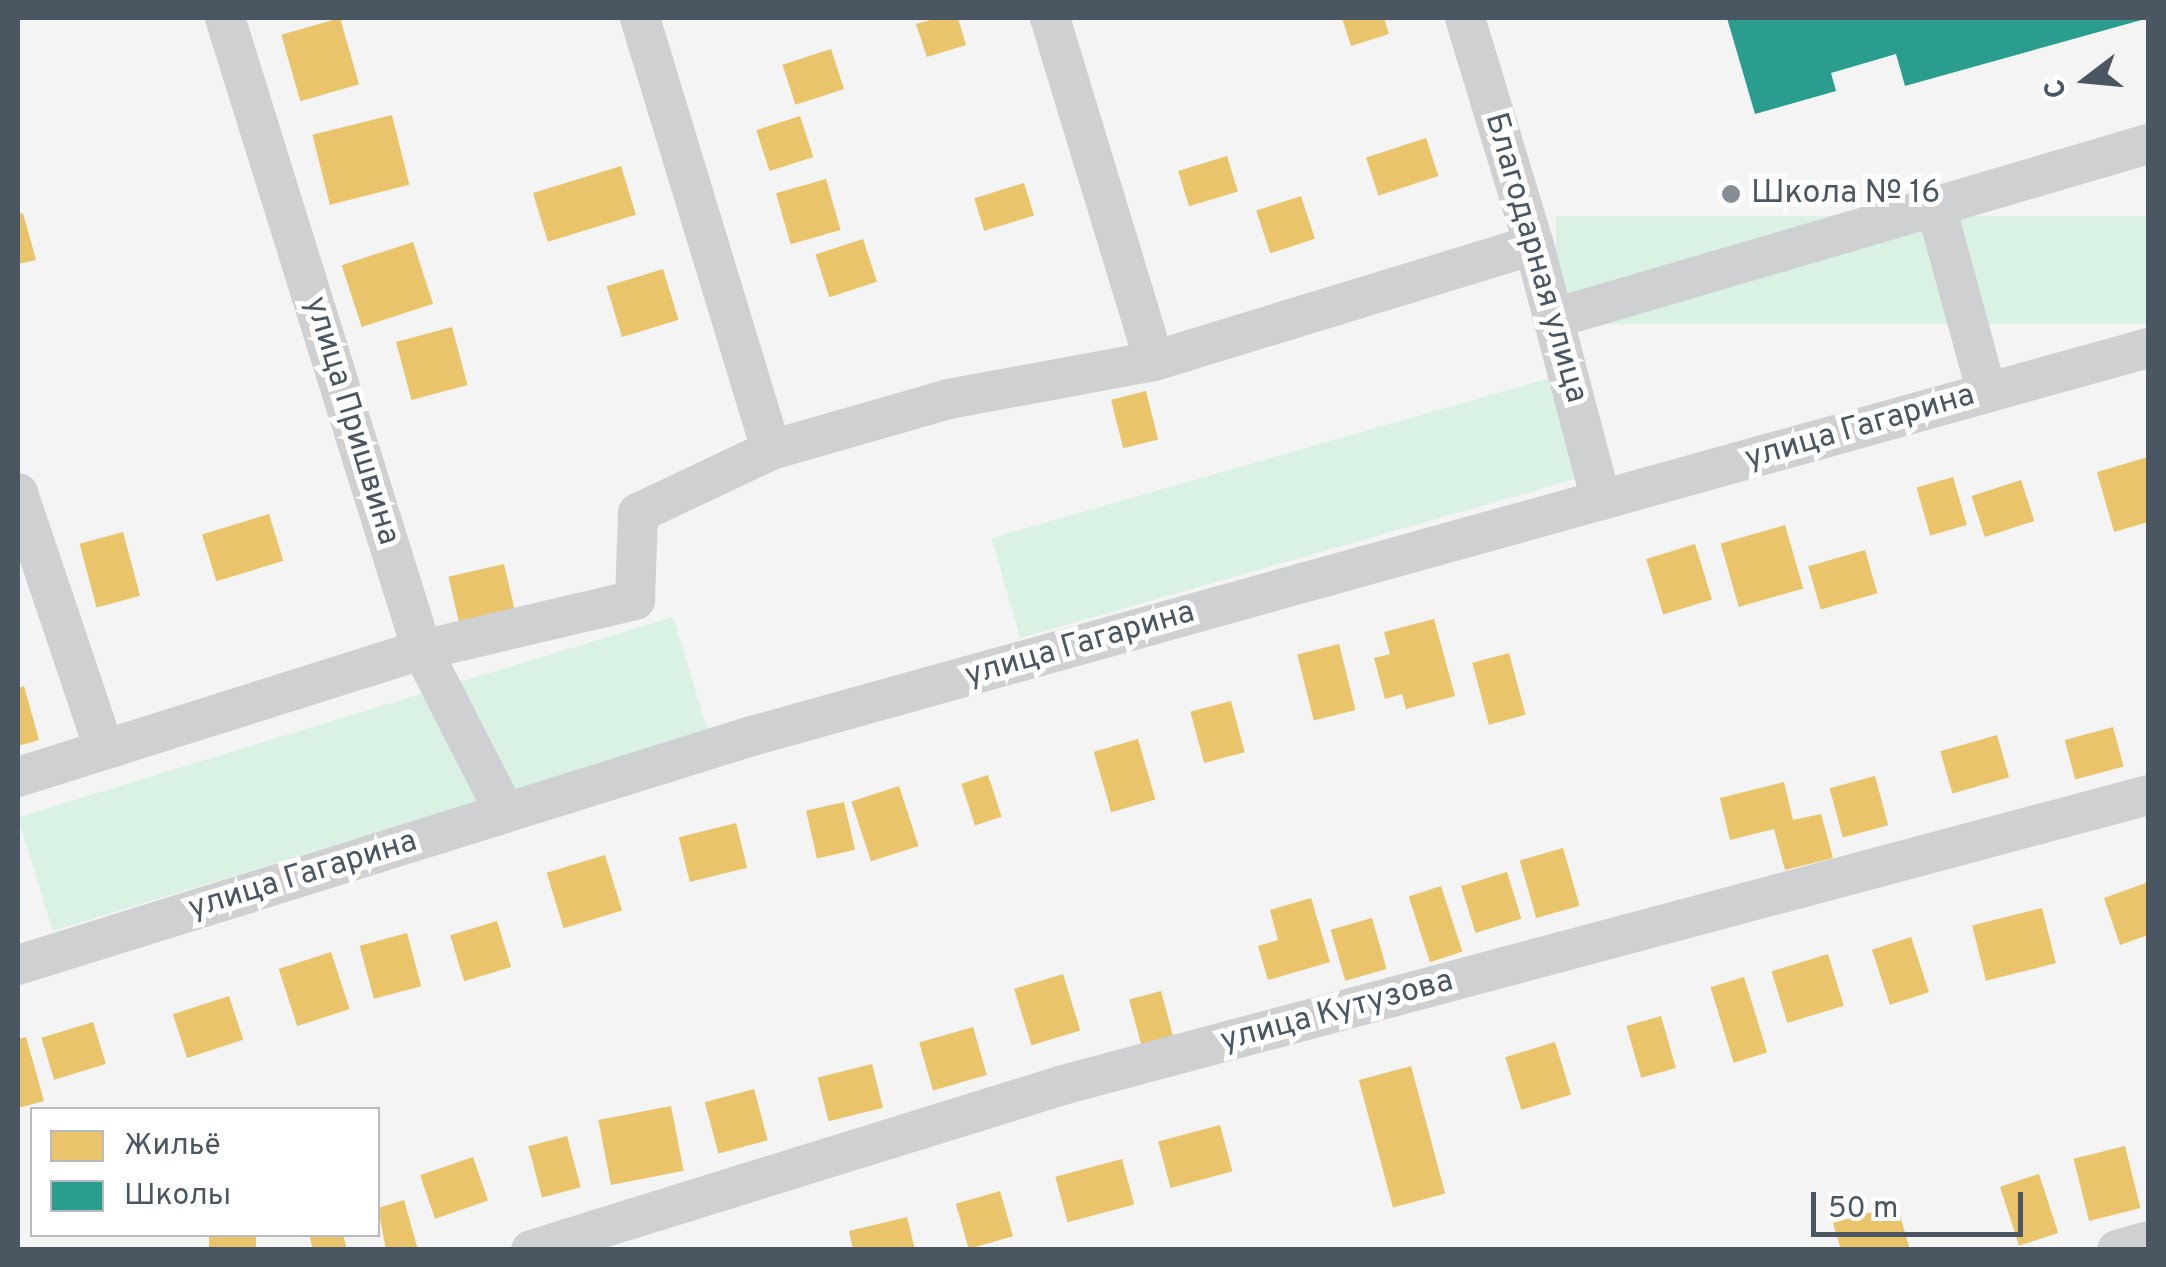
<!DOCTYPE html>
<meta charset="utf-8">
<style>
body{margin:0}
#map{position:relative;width:2166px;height:1267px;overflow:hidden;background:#f4f4f4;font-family:Overpass,sans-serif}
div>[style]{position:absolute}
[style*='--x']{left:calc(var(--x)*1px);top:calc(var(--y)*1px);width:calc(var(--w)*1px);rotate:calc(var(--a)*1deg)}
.green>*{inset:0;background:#d9f2e3;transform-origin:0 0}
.homes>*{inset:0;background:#e9c46a;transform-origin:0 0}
.schools>*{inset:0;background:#2a9d8f}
.minor>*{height:40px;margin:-20px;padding:0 20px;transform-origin:20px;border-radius:20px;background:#ced0d2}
.dots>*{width:28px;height:28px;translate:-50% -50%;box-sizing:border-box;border:5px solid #fff;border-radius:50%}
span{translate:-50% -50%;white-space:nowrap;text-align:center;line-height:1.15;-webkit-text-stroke:10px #fff;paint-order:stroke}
.poi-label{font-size:32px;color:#4a5661}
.left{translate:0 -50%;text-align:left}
.street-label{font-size:32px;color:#4a5661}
.frame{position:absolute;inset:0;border:20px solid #4a5661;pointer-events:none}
.legend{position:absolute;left:30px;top:1107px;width:350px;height:130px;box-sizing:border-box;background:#fff;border:2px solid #b7bbc0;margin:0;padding:12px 18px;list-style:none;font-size:30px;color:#4a5661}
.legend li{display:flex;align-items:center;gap:20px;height:50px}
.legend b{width:50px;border:2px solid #b7bbc0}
.north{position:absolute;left:2036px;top:30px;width:100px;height:100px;-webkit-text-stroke:8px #fff;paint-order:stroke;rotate:254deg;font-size:28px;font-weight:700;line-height:40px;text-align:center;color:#4a5661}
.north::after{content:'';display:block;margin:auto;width:35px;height:45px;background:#4a5661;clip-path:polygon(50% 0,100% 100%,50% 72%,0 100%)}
.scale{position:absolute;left:1811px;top:1192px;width:212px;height:45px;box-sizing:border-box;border:5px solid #4a5661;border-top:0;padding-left:12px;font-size:30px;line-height:35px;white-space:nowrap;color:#4a5661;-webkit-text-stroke:8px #fff;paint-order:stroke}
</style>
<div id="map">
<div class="green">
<i style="left:2148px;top:216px;width:108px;height:592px;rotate:90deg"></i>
<i style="left:1550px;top:378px;width:104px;height:581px;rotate:74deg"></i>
<i style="left:673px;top:617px;width:119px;height:685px;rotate:73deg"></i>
</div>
<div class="homes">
<i style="left:340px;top:18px;width:69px;height:61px;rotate:74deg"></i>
<i style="clip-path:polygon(938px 18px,958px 18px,966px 45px,927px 57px,916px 24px)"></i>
<i style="clip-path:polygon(1342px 18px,1384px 18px,1389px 34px,1351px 46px)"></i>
<i style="left:831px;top:49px;width:42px;height:51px;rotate:72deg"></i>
<i style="left:392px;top:115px;width:72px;height:82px;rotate:76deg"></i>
<i style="left:800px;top:116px;width:43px;height:46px;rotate:72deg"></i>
<i style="left:1426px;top:138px;width:40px;height:63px;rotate:72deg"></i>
<i style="left:1227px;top:156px;width:37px;height:51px;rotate:73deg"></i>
<i style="left:621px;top:166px;width:51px;height:92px;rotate:73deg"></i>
<i style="left:826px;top:179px;width:53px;height:52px;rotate:74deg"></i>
<i style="left:1024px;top:183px;width:34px;height:52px;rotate:73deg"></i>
<i style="left:1301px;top:196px;width:45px;height:47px;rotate:72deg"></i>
<i style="clip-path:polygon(23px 213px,36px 260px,18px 264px,18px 214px)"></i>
<i style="left:863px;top:239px;width:45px;height:50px;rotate:72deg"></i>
<i style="left:413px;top:242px;width:65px;height:75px;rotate:72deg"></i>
<i style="left:663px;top:269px;width:53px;height:59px;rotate:73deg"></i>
<i style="left:452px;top:327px;width:60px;height:58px;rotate:75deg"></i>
<i style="left:1146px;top:391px;width:50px;height:36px;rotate:76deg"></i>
<i style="clip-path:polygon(2148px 457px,2148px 522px,2114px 532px,2097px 472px)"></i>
<i style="left:1953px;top:477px;width:50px;height:38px;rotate:74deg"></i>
<i style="left:2021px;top:480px;width:43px;height:52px;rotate:72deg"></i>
<i style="left:269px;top:514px;width:49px;height:70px;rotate:73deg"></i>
<i style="left:1785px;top:525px;width:66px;height:67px;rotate:74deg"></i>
<i style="left:123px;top:532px;width:66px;height:45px;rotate:75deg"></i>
<i style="left:1695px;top:544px;width:58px;height:51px;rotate:73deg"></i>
<i style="left:1865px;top:550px;width:45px;height:59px;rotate:74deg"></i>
<i style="left:504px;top:564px;width:47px;height:57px;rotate:77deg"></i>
<i style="clip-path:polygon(1434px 619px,1455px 696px,1406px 709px,1402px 694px,1385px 699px,1374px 658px,1390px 654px,1384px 632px)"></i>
<i style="left:1339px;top:644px;width:68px;height:43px;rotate:76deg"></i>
<i style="left:1509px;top:653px;width:64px;height:38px;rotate:75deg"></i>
<i style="clip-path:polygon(24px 686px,39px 740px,18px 746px,18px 688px)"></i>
<i style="left:1231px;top:701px;width:53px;height:42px;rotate:75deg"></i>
<i style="left:2113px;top:727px;width:41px;height:50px;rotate:75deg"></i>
<i style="left:1997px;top:735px;width:44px;height:59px;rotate:74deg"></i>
<i style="left:1138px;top:739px;width:63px;height:46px;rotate:74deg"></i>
<i style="left:988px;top:775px;width:44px;height:28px;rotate:72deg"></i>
<i style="left:1875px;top:776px;width:51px;height:47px;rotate:75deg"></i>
<i style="clip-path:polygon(1784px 782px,1793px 820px,1821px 814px,1833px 858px,1785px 870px,1774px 829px,1730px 840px,1720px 798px)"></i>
<i style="left:899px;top:786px;width:63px;height:50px;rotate:72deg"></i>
<i style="left:844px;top:802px;width:49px;height:39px;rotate:77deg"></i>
<i style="left:736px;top:823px;width:46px;height:59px;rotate:76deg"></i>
<i style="left:1563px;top:848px;width:60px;height:45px;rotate:74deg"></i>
<i style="left:605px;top:855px;width:58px;height:61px;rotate:73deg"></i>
<i style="left:1507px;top:872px;width:49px;height:48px;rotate:73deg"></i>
<i style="clip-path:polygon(2148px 882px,2148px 935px,2120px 945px,2104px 898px)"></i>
<i style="left:1441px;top:886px;width:69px;height:34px;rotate:72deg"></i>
<i style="clip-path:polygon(1311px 898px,1330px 962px,1268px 980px,1258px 946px,1278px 940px,1270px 910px)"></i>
<i style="left:2042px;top:908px;width:57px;height:72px;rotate:76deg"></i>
<i style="left:1372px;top:918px;width:53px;height:43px;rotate:74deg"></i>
<i style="left:497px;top:921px;width:48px;height:49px;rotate:73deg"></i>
<i style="left:407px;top:933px;width:55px;height:49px;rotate:75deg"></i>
<i style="left:1911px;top:937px;width:58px;height:41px;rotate:72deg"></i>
<i style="left:331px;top:952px;width:60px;height:55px;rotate:72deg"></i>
<i style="left:1828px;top:954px;width:54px;height:59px;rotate:73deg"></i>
<i style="left:1063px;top:974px;width:59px;height:51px;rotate:73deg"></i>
<i style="left:1744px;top:977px;width:79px;height:35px;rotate:73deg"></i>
<i style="left:1161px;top:991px;width:50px;height:33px;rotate:75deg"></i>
<i style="left:229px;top:996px;width:46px;height:59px;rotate:72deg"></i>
<i style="left:1661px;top:1016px;width:54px;height:36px;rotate:74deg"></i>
<i style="left:93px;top:1022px;width:44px;height:54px;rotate:73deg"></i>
<i style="left:973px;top:1027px;width:50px;height:56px;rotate:74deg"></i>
<i style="clip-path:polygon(26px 1037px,44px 1101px,18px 1108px,18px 1039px)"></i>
<i style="left:1555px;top:1042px;width:55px;height:52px;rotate:73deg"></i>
<i style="left:872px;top:1064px;width:45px;height:56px;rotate:76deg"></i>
<i style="left:1411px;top:1066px;width:132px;height:54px;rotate:75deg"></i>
<i style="left:754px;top:1089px;width:53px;height:51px;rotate:75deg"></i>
<i style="left:671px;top:1106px;width:66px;height:74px;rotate:79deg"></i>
<i style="left:1220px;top:1125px;width:48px;height:64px;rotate:75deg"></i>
<i style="left:567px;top:1136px;width:53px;height:40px;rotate:75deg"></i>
<i style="left:2125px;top:1146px;width:64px;height:53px;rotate:76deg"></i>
<i style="left:473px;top:1157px;width:46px;height:56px;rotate:71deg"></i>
<i style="left:1122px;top:1159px;width:47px;height:69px;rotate:75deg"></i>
<i style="left:2039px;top:1174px;width:62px;height:41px;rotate:72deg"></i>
<i style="left:1000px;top:1191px;width:47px;height:46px;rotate:74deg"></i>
<i style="clip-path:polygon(404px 1200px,418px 1250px,386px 1250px,378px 1208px)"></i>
<i style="clip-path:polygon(1897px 1205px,1910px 1250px,1841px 1250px,1833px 1223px)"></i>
<i style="clip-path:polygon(907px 1217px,915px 1250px,853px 1250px,849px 1231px)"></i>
<i style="left:209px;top:1234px;width:47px;height:16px"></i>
<i style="clip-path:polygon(309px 1234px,343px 1234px,347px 1250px,313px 1250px)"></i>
</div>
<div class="schools">
<i style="clip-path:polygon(1727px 18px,2145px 18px,2145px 19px,1905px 86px,1896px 54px,1831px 73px,1836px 91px,1755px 114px)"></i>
</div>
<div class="minor">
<i style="--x:225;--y:18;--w:662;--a:72.69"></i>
<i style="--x:422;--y:650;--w:183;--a:63"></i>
<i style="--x:640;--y:18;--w:451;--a:73.1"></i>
<i style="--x:1050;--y:18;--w:358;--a:73.1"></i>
<i style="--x:1465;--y:18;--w:237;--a:73.1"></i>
<i style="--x:1534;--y:245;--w:264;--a:75.3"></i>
<i style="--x:1935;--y:203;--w:197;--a:74.7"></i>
<i style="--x:1555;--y:318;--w:618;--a:-16.35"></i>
<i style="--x:18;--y:493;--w:269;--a:71.4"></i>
<i style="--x:18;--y:777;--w:423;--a:-17.5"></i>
<i style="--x:422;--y:650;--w:219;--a:-13.2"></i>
<i style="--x:635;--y:600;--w:87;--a:-88"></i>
<i style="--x:638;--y:513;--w:147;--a:-25.3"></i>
<i style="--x:771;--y:450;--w:185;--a:-16"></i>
<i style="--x:949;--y:399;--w:208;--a:-10.5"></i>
<i style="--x:1154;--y:361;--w:397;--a:-17"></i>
<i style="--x:18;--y:965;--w:769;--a:-17.33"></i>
<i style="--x:752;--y:736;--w:1449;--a:-15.53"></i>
<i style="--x:531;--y:1250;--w:557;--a:-17.23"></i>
<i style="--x:1063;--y:1085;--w:1123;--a:-14.96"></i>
<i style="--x:2117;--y:1250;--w:32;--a:-16"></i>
</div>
<div class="dots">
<i style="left:1731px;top:194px;background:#868d94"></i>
</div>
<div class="poi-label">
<span class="left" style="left:1751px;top:194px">Школа № 16</span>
</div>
<div class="street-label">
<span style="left:1535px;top:258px;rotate:74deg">Благодарная улица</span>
<span style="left:351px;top:421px;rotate:73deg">улица Пришвина</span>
<span style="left:1860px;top:428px;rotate:-16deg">улица Гагарина</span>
<span style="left:1080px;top:645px;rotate:-16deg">улица Гагарина</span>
<span style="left:303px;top:876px;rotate:-17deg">улица Гагарина</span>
<span style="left:1337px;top:1012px;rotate:-15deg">улица Кутузова</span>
</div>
<div class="frame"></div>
<ul class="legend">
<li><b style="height:28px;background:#e9c46a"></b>Жильё</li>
<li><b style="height:28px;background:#2a9d8f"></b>Школы</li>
</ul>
<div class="north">С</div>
<div class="scale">50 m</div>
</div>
